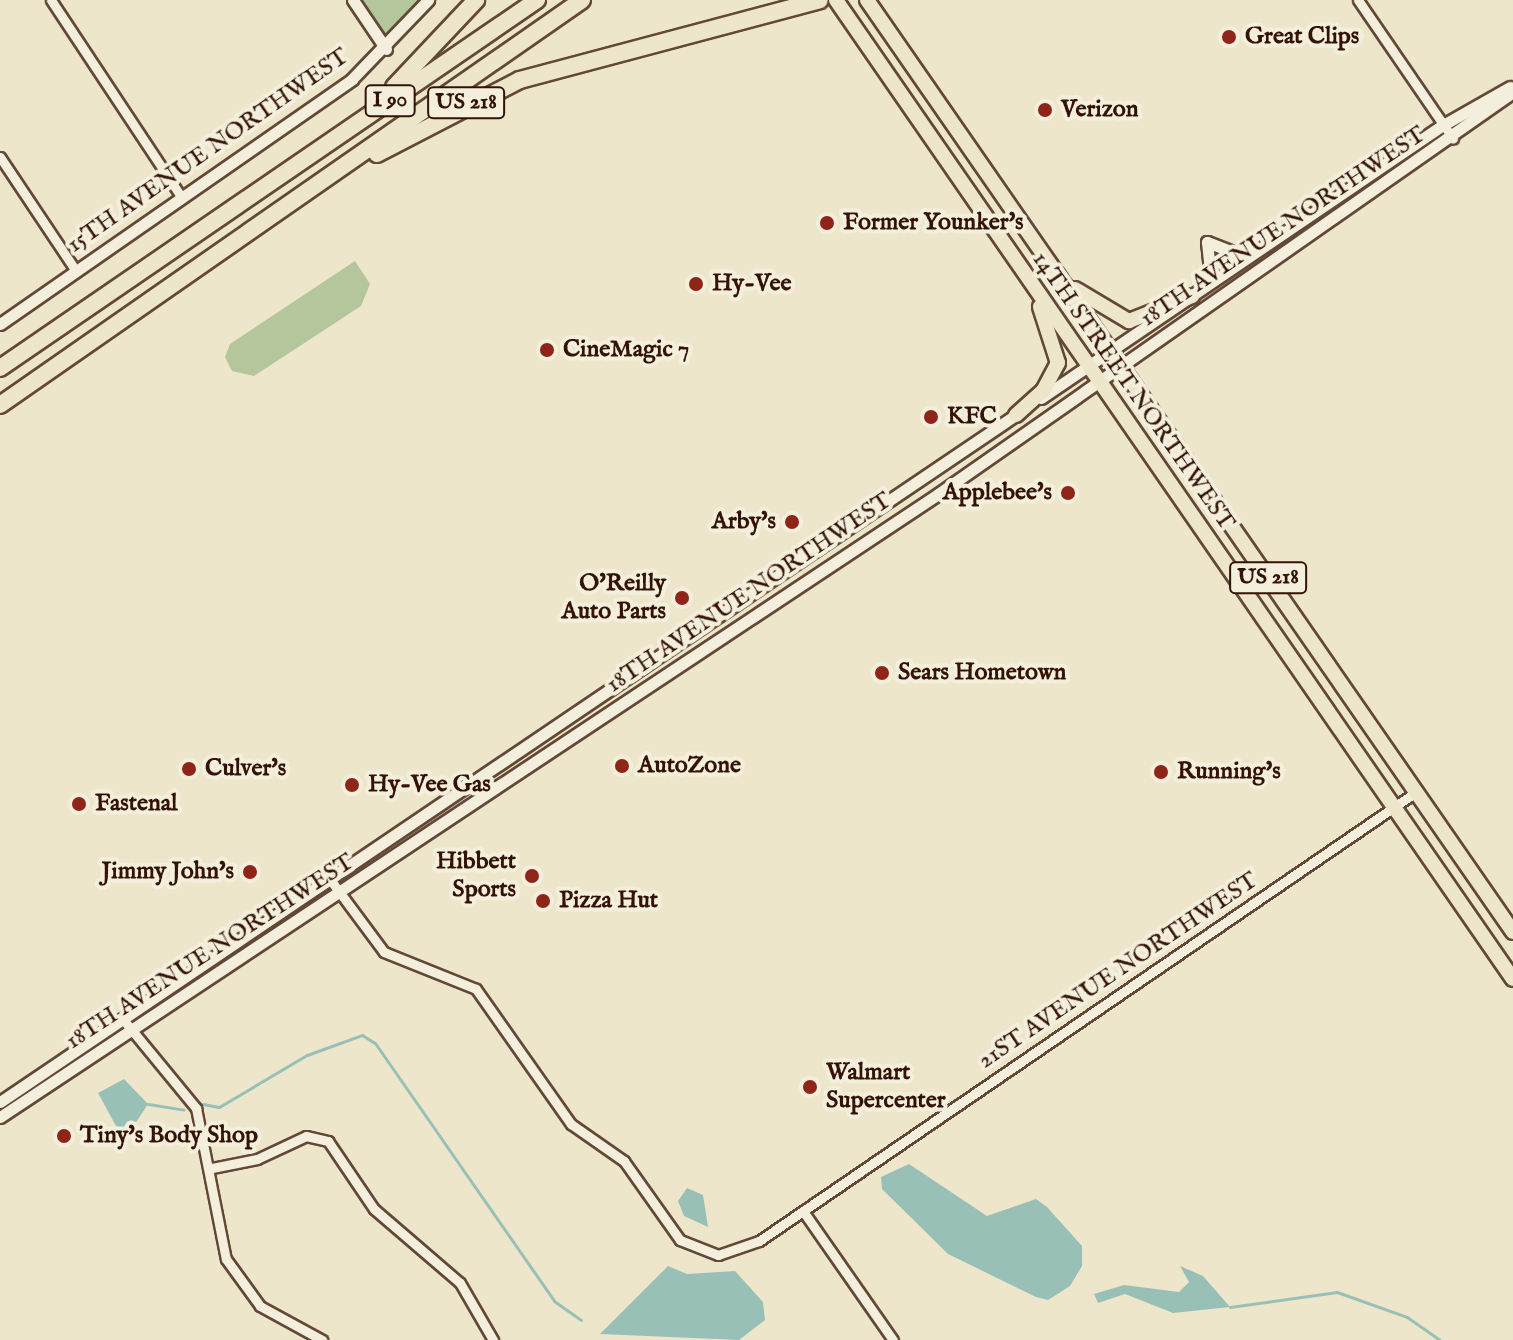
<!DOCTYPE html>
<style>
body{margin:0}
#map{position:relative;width:1513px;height:1340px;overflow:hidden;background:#eee6cb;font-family:"IM FELL English",serif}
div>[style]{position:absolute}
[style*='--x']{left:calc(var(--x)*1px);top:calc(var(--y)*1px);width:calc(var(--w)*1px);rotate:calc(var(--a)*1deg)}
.green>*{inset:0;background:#b3c69c}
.water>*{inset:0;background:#99c0b7}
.stream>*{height:3px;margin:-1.5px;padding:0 1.5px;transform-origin:1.5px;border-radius:1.5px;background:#99c0b7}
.roads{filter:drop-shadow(2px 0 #624836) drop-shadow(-2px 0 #624836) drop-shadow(0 2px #624836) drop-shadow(0 -2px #624836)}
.minor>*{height:9px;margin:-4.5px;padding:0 4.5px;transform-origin:4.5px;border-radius:4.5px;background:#f4efdd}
.tertiary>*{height:11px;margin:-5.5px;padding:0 5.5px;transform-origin:5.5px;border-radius:5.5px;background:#f4efdd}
.primary>*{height:14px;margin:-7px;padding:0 7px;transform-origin:7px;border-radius:7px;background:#eee6cb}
.motorway>*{height:16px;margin:-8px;padding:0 8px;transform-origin:8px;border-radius:8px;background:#eee6cb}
.dots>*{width:22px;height:22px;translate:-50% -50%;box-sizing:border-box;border:4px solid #f4efdd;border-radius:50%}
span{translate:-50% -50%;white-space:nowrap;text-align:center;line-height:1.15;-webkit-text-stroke:8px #f4efdd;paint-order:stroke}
.shield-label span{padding:2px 6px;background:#f4efdd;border:2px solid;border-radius:6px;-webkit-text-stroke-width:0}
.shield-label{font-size:22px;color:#331304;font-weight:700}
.poi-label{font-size:24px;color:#331304;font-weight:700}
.left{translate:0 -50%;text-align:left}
.right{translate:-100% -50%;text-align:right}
.street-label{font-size:24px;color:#331304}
</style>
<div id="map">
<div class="green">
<i style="clip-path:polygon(353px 0,425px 0,386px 49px)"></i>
<i style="clip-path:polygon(355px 261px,370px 284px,361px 306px,254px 376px,232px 371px,225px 357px,230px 344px)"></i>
</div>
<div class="water">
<i style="clip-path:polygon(124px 1079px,148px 1104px,129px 1133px,116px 1126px,98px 1093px)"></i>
<i style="clip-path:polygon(909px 1164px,987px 1216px,1036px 1199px,1047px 1207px,1082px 1246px,1082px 1266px,1070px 1286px,1048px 1300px,1036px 1297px,948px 1254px,882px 1189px,881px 1177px)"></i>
<i style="clip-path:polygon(687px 1188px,703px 1195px,708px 1227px,684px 1216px,678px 1201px)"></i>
<i style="clip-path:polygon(668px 1266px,687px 1274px,735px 1271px,763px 1302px,765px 1320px,739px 1340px,600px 1334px)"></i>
<i style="clip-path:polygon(1180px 1266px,1203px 1276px,1230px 1307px,1173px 1313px,1125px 1294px,1098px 1303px,1094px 1294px,1124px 1285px,1179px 1292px,1189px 1282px)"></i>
</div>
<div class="stream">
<i style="--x:148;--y:1104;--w:36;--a:9"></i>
<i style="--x:203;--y:1104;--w:16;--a:11"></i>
<i style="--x:219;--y:1107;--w:102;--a:-30.6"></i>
<i style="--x:307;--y:1055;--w:59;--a:-20"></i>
<i style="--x:362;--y:1035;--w:15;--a:32"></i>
<i style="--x:375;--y:1043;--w:314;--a:55.2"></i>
<i style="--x:554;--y:1301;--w:33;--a:35"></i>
<i style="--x:1230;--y:1307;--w:108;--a:-8"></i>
<i style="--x:1337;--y:1292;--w:74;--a:19.7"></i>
<i style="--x:1407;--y:1317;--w:40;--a:34.9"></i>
</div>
<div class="roads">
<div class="minor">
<i style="--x:51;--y:0;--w:237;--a:56.5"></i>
<i style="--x:1358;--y:0;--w:168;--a:55.6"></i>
<i style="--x:0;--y:157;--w:137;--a:56.3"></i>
<i style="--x:329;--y:878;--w:92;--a:53.4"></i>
<i style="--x:384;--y:952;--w:99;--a:21.9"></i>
<i style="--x:476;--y:989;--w:165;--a:54.9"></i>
<i style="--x:571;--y:1124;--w:65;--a:34.9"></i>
<i style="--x:624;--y:1161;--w:97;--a:54.7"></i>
<i style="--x:680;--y:1240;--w:41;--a:21.5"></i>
<i style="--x:718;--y:1255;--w:43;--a:-18.9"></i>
<i style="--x:759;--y:1241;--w:796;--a:-34.35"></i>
<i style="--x:122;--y:1018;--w:117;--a:50.6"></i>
<i style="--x:196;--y:1108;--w:154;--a:78.8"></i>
<i style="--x:226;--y:1259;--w:58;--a:54.1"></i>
<i style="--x:260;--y:1306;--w:71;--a:28.7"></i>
<i style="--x:212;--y:1168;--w:46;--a:-11.3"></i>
<i style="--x:257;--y:1159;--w:54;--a:-25.1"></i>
<i style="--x:306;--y:1136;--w:23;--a:13"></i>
<i style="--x:328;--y:1141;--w:82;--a:55.9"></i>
<i style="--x:374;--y:1209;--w:113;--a:40.7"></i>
<i style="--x:460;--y:1283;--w:66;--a:59.9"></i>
<i style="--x:803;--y:1211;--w:157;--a:55.1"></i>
</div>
<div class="tertiary">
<i style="--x:353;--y:0;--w:59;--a:56"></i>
<i style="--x:1207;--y:242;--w:42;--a:21"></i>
<i style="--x:1207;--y:242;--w:39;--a:84"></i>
<i style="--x:0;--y:324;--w:429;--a:-34.8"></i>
<i style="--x:352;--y:79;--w:110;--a:-46.1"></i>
<i style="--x:1041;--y:398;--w:486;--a:-34.2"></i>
<i style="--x:1443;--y:125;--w:77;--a:-29.6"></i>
<i style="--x:0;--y:1102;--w:1231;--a:-34.08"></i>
<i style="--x:0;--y:1117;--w:1126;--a:-33.59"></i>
<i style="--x:938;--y:494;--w:702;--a:-34.96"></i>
</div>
<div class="primary">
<i style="--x:836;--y:0;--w:1190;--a:55.34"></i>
<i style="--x:867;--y:0;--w:1134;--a:55.27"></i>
<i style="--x:1075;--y:289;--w:63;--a:30.7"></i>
<i style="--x:1129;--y:321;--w:68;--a:-21.6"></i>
<i style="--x:1016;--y:415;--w:36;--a:-42"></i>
<i style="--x:1043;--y:391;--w:32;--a:-62"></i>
<i style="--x:1058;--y:363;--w:59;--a:-107.8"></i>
</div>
<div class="motorway">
<i style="--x:394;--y:87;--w:120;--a:-46.7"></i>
<i style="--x:377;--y:154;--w:161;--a:-27.4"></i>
<i style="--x:520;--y:80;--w:310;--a:-14.9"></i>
<i style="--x:0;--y:368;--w:651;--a:-34.42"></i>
<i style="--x:0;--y:405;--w:709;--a:-34.83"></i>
</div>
</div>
<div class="dots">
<i style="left:1229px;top:37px;background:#8f2418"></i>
<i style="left:1045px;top:110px;background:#8f2418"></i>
<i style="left:827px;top:223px;background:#8f2418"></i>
<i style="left:696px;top:284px;background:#8f2418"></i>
<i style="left:547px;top:350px;background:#8f2418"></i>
<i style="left:931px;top:417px;background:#8f2418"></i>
<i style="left:1068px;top:493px;background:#8f2418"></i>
<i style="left:792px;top:522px;background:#8f2418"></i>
<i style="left:682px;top:598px;background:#8f2418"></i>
<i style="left:882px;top:673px;background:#8f2418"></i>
<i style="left:622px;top:766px;background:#8f2418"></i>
<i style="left:189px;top:769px;background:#8f2418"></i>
<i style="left:1161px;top:772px;background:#8f2418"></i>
<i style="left:352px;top:785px;background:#8f2418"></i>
<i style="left:79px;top:804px;background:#8f2418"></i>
<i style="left:250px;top:872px;background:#8f2418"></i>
<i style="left:532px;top:876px;background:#8f2418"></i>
<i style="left:543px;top:901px;background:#8f2418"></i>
<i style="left:810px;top:1087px;background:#8f2418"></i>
<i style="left:64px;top:1136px;background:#8f2418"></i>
</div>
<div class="shield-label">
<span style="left:390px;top:101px">I 90</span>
<span style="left:466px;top:103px">US 218</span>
<span style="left:1268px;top:578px">US 218</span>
</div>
<div class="poi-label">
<span class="left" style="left:1245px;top:37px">Great Clips</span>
<span class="left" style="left:1061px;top:110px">Verizon</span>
<span class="left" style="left:843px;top:223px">Former Younker's</span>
<span class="left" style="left:712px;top:284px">Hy-Vee</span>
<span class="left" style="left:563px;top:350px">CineMagic 7</span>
<span class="left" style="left:947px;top:417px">KFC</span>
<span class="right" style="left:1052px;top:493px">Applebee's</span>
<span class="right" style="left:776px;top:522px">Arby's</span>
<span class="right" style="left:666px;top:598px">O'Reilly<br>Auto Parts</span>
<span class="left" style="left:898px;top:673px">Sears Hometown</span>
<span class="left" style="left:638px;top:766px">AutoZone</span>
<span class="left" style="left:205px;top:769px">Culver's</span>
<span class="left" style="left:1177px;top:772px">Running's</span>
<span class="left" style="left:368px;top:785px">Hy-Vee Gas</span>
<span class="left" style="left:95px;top:804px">Fastenal</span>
<span class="right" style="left:516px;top:876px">Hibbett<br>Sports</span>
<span class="right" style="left:234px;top:872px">Jimmy John's</span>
<span class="left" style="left:559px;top:901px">Pizza Hut</span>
<span class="left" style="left:826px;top:1087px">Walmart<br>Supercenter</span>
<span class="left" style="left:80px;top:1136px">Tiny's Body Shop</span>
</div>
<div class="street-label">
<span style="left:208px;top:151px;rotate:-35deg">15TH AVENUE NORTHWEST</span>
<span style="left:1283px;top:227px;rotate:-34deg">18TH AVENUE NORTHWEST</span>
<span style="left:1133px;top:391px;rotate:55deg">14TH STREET NORTHWEST</span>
<span style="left:749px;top:593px;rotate:-34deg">18TH AVENUE NORTHWEST</span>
<span style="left:210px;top:952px;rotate:-33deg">18TH AVENUE NORTHWEST</span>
<span style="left:1118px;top:971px;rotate:-34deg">21ST AVENUE NORTHWEST</span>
</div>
</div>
